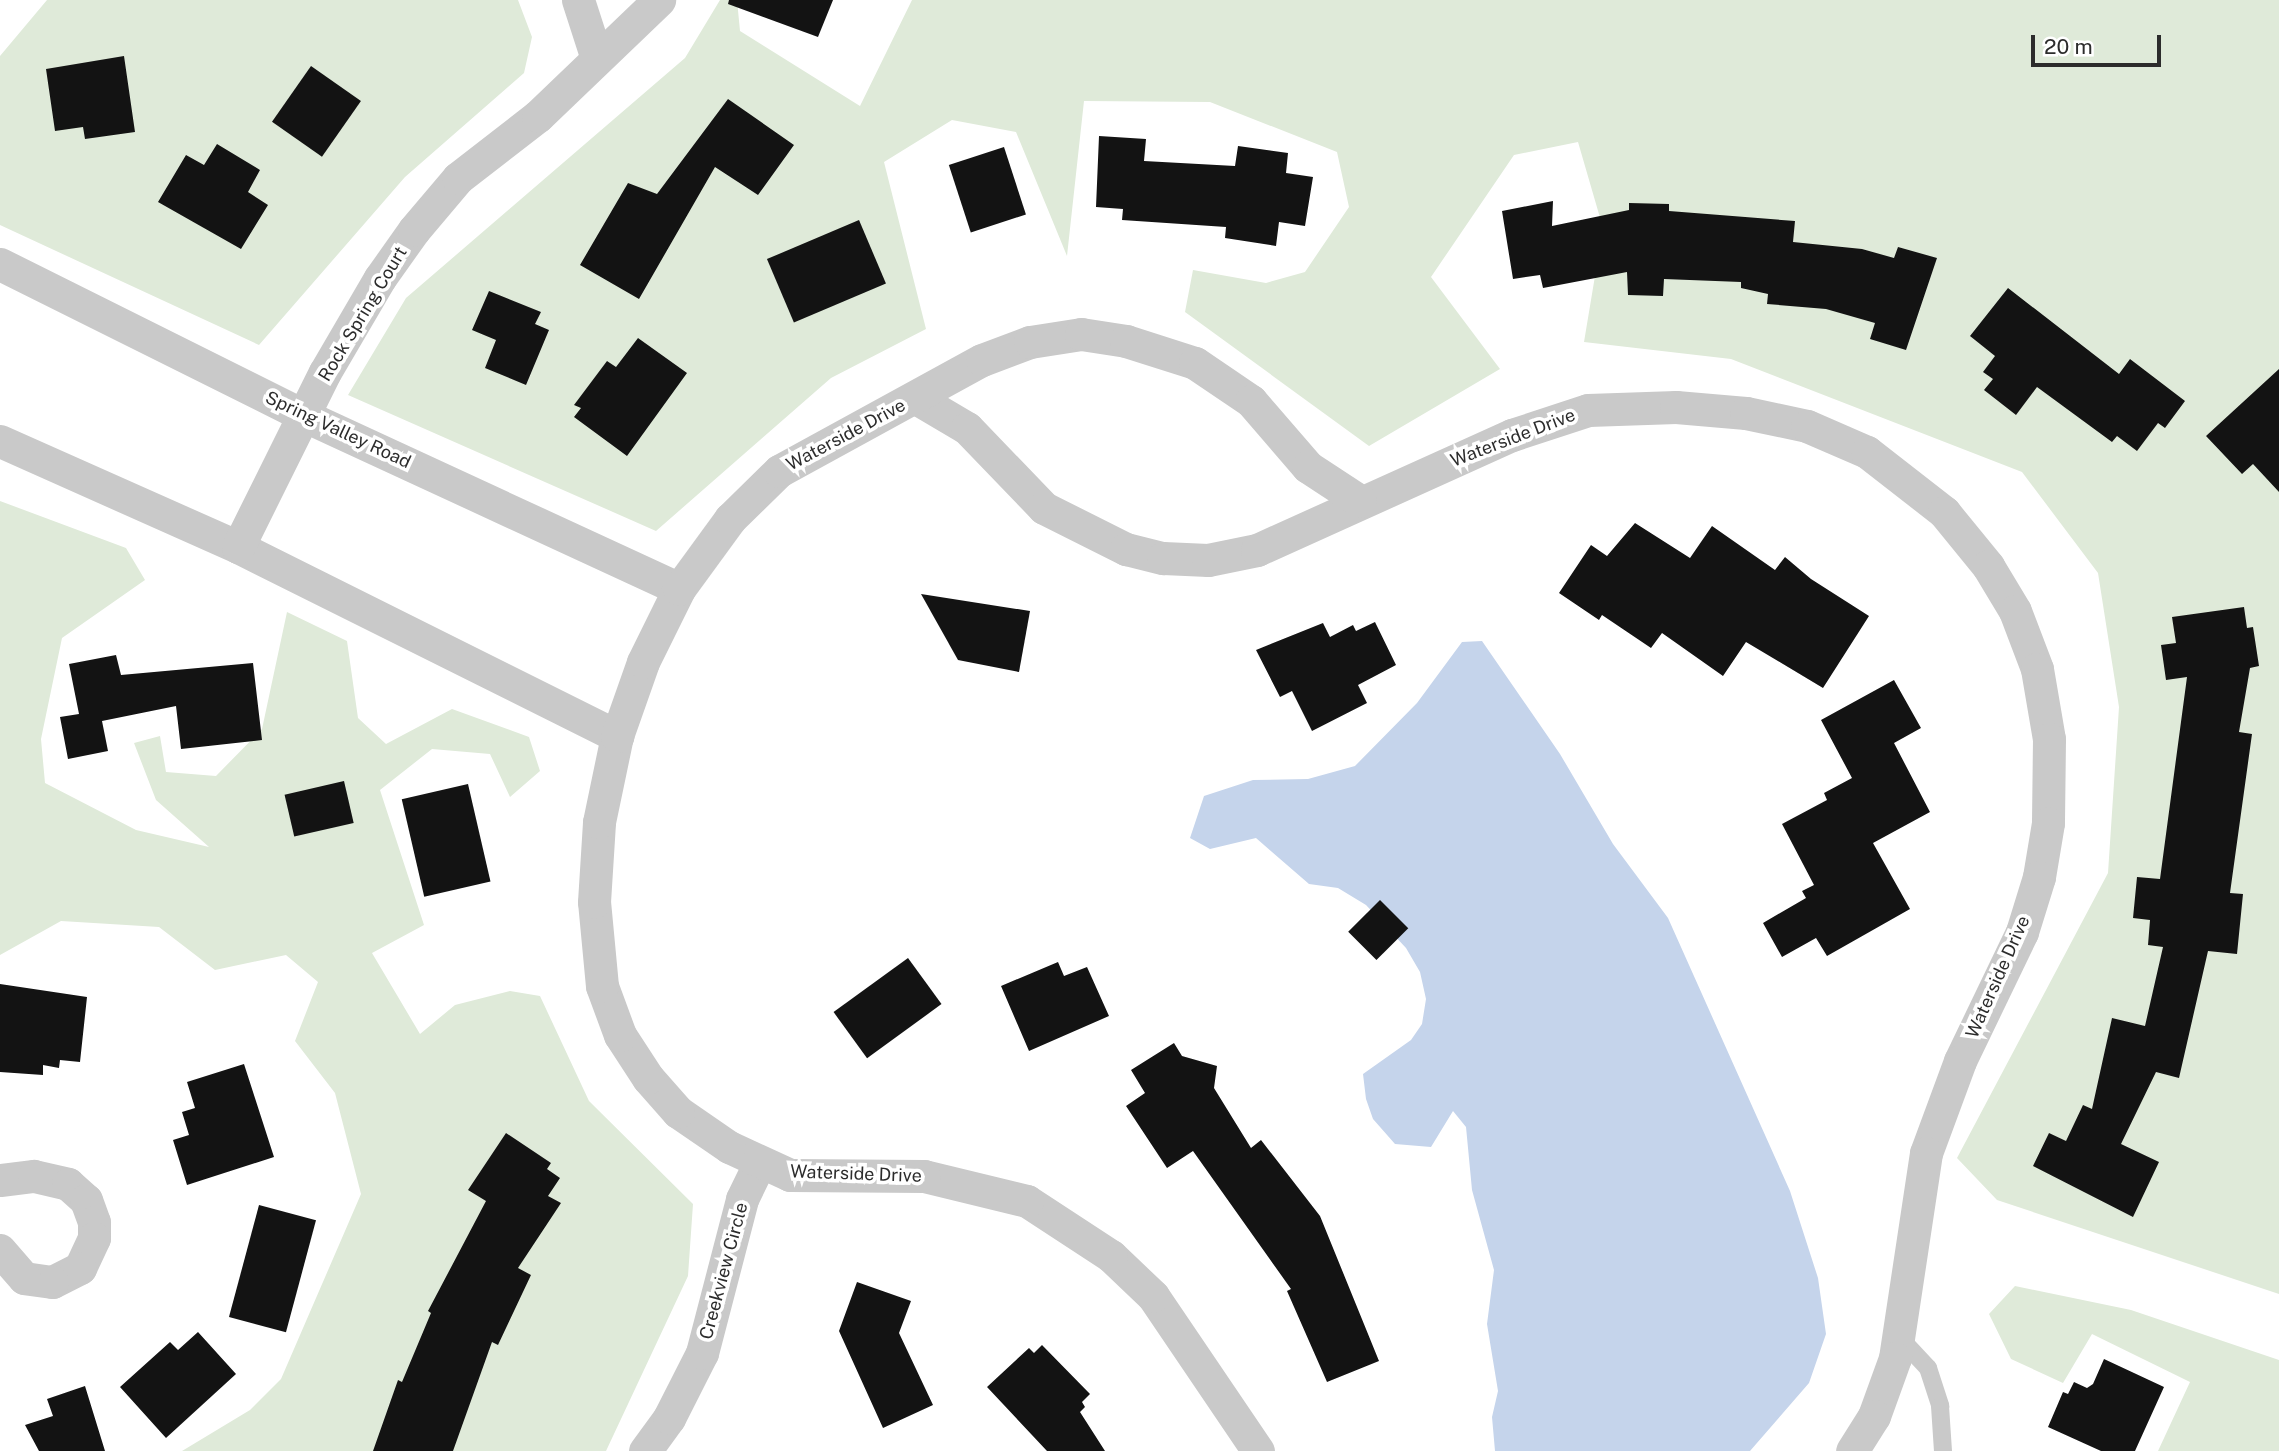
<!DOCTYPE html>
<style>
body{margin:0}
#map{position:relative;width:2279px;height:1451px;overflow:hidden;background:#fff;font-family:"Public Sans",sans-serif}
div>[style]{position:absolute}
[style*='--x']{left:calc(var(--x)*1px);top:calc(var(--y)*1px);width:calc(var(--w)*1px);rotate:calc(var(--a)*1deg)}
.green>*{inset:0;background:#dfead9}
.water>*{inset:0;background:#c5d4eb}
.building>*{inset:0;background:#131313;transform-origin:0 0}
.service>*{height:18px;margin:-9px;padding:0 9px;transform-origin:9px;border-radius:9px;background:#c9c9c9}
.minor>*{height:33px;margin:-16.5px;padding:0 16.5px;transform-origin:16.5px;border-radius:16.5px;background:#c9c9c9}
span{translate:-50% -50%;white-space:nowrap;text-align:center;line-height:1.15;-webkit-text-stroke:7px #fff;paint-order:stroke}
.street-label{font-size:18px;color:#2c2c2c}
.scale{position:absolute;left:2031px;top:35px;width:130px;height:32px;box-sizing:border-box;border:4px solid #2c2c2c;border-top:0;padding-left:9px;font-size:21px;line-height:24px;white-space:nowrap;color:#2c2c2c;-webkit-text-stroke:5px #fff;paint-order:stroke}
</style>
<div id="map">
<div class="green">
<i style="clip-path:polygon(47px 0,518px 0,532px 37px,524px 73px,405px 177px,259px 345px,0 225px,0 56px)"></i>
<i style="clip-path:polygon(720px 0,737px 0,740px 31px,860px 106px,912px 0,2279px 0,2279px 1294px,1997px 1200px,1957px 1158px,2108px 873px,2119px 707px,2098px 573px,2022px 472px,1731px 359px,1584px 342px,1603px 228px,1578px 142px,1514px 155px,1431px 277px,1500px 369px,1369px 446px,1185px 312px,1193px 270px,1266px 283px,1305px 272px,1349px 207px,1337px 152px,1210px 102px,1084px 101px,1067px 256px,1016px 132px,952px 120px,884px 162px,926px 329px,831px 378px,656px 531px,348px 395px,406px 298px,685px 58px)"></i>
<i style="clip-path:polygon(0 501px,126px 548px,145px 580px,62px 638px,41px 739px,45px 783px,136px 830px,209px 847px,156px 800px,134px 743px,160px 736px,166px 772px,216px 776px,262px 729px,287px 612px,347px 641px,358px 718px,386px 744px,452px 709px,529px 737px,540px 771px,510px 797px,490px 754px,432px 749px,380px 790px,424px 925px,372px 953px,420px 1034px,455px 1005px,510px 991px,540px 996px,589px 1101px,693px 1204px,688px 1276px,606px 1451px,182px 1451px,250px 1410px,281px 1379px,361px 1194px,335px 1093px,295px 1041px,318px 982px,286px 955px,215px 970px,159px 927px,61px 921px,0 955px)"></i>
<i style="clip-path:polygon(2015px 1286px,2131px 1310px,2279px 1360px,2279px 1451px,2158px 1451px,2190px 1382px,2092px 1334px,2063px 1383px,2011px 1359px,1989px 1314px)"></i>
</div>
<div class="water">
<i style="clip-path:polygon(1482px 641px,1560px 754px,1613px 844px,1668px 918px,1790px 1191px,1818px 1278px,1826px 1334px,1809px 1383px,1750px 1451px,1495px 1451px,1492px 1417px,1498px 1391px,1487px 1324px,1494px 1270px,1472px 1190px,1466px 1127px,1453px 1111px,1431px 1147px,1395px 1144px,1373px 1119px,1366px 1099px,1363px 1074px,1411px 1040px,1422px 1024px,1426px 999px,1420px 972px,1406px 948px,1366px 905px,1338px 888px,1309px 884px,1256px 838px,1210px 849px,1190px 838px,1204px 796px,1253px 780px,1308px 779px,1355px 766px,1417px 703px,1462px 642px)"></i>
</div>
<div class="building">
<i style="clip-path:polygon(729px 0,833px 0,818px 37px,728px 4px)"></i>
<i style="clip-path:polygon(124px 56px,135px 132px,85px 139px,83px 127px,55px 131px,46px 69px)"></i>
<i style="left:311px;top:66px;width:61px;height:68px;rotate:35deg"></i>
<i style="clip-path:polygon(728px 99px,794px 145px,758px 195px,715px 167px,639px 299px,580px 265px,628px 183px,657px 194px)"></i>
<i style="clip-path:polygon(1099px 136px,1146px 139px,1144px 161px,1235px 166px,1238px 146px,1288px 153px,1286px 173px,1313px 177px,1305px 226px,1279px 222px,1276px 246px,1225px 238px,1226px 227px,1122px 220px,1123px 209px,1096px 207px)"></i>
<i style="clip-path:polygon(217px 144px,260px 170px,248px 192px,268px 205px,241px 249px,158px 202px,186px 155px,204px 165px)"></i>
<i style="left:1004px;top:147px;width:71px;height:58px;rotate:72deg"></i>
<i style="clip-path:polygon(1553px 201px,1552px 226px,1629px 210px,1629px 203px,1669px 204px,1669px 211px,1795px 221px,1793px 242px,1862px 249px,1894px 258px,1898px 247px,1937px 258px,1906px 350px,1870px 339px,1875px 323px,1826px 309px,1767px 304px,1768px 294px,1741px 288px,1741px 282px,1664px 279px,1663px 296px,1628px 295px,1627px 272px,1543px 288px,1540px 275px,1513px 279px,1502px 211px)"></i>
<i style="left:859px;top:220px;width:69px;height:100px;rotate:67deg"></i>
<i style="clip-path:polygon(2008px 288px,2119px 374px,2130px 359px,2185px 401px,2165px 428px,2158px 423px,2137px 451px,2117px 436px,2112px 442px,2037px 387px,2016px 415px,1984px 390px,1993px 379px,1983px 372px,1995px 356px,1970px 336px)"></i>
<i style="clip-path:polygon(489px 291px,541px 312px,535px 324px,549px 330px,526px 385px,485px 368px,496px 340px,472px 330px)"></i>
<i style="clip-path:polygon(638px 338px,687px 373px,627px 456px,574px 417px,581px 408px,574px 405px,607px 361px,616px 367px)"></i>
<i style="clip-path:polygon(2279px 369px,2279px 492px,2253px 464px,2242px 474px,2206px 436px)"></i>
<i style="clip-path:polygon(1635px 523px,1690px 558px,1712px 526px,1775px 570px,1785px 557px,1811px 579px,1869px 616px,1823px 688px,1746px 642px,1723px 676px,1662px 633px,1651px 648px,1602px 615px,1599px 620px,1559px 593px,1591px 545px,1607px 556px)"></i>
<i style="clip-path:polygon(921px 594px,1030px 611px,1019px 672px,958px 660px)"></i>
<i style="clip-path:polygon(2244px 607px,2247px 628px,2253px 627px,2259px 666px,2250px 668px,2239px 732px,2252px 734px,2230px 893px,2243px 894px,2237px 954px,2208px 951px,2179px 1078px,2156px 1072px,2121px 1144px,2159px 1162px,2133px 1217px,2033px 1166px,2049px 1133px,2066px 1141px,2083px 1105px,2092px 1109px,2112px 1018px,2145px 1026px,2163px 947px,2148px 945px,2150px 920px,2133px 918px,2137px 877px,2160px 879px,2187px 677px,2166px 680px,2161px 645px,2176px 643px,2172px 617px)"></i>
<i style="clip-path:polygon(1375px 622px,1396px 665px,1358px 685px,1367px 703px,1312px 731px,1292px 691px,1280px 697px,1256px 650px,1323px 623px,1330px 637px,1353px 625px,1356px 631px)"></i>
<i style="clip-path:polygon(116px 655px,121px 675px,253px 663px,262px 740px,181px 749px,176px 706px,102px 721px,108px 751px,68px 759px,60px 717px,79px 714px,69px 664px)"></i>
<i style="clip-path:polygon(1894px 680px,1921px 728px,1894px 743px,1930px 812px,1873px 843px,1910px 909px,1827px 956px,1816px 938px,1782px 957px,1763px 923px,1806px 898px,1802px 891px,1814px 885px,1782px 824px,1827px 800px,1824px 793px,1852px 778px,1821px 720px)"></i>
<i style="left:344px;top:781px;width:43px;height:61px;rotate:77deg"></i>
<i style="left:468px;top:784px;width:100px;height:68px;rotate:77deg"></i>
<i style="left:1380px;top:900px;width:40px;height:45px;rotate:45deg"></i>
<i style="left:908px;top:958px;width:57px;height:92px;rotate:54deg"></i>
<i style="clip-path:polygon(1058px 962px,1064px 976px,1087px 967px,1109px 1016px,1029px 1051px,1001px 986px)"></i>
<i style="clip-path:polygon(0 984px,87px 997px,80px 1062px,60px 1060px,59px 1068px,43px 1065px,43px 1075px,0 1072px)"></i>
<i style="clip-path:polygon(1174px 1043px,1182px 1056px,1217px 1066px,1214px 1088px,1251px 1148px,1261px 1140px,1320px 1216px,1379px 1361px,1327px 1382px,1287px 1291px,1291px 1289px,1193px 1151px,1167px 1168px,1126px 1106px,1145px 1093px,1131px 1070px)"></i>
<i style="clip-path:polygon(244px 1064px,274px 1157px,187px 1185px,173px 1140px,189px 1135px,182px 1112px,195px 1108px,187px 1082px)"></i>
<i style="clip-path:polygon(506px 1133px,551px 1163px,547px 1169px,560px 1178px,548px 1196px,561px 1203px,518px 1268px,531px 1275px,498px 1345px,492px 1342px,453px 1451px,373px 1451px,398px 1380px,402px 1382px,431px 1313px,428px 1311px,486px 1201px,468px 1190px)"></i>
<i style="left:259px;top:1205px;width:59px;height:116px;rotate:15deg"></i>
<i style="clip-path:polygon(857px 1282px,911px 1301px,899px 1333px,933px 1405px,883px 1428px,839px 1331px)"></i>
<i style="clip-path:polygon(198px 1332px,236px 1374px,166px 1438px,120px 1387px,170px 1342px,178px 1350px)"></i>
<i style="clip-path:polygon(1042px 1345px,1090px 1394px,1082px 1402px,1085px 1407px,1080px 1412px,1105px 1451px,1047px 1451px,987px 1387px,1029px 1348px,1034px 1353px)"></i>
<i style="clip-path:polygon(2104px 1359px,2164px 1387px,2135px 1451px,2101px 1451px,2048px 1427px,2063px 1392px,2068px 1394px,2074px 1382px,2087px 1388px,2093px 1384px)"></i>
<i style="clip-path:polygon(85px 1386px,105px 1451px,39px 1451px,25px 1425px,53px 1416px,47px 1399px)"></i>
</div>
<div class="service">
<i style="--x:1898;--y:1336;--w:44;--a:46.8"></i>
<i style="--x:1928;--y:1368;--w:40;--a:72"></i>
<i style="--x:1940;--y:1406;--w:45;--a:86.2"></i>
</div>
<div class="minor">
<i style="--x:578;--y:0;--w:62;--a:72.1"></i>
<i style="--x:0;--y:264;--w:341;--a:26.5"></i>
<i style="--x:305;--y:416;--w:412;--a:24.8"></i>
<i style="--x:916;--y:398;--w:59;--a:30.5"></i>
<i style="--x:967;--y:428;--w:111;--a:46.1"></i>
<i style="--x:1044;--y:508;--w:92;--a:26.6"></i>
<i style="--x:1126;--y:549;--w:38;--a:14"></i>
<i style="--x:1163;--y:558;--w:45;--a:2.5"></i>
<i style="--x:1208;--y:560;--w:50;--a:-11.5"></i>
<i style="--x:1257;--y:550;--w:280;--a:-24.3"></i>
<i style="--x:1512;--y:435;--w:80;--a:-18.2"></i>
<i style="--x:1588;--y:410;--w:88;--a:-2"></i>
<i style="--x:1676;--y:407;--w:70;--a:4.9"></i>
<i style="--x:1746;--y:413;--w:62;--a:12"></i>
<i style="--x:1807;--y:426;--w:65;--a:23.4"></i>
<i style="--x:1867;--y:452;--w:98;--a:37.9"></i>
<i style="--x:1944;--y:512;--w:70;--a:50.8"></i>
<i style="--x:1988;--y:566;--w:52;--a:59"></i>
<i style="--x:2015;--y:611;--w:62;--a:69.2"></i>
<i style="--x:2037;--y:669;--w:71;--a:80.3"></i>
<i style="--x:2049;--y:739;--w:84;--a:90.7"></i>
<i style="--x:2048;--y:823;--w:55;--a:99.5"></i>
<i style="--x:2039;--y:877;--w:58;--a:107.2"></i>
<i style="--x:2022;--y:932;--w:143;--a:115.7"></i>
<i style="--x:1960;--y:1061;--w:98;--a:110.3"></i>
<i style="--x:1926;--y:1153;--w:207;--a:98.6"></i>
<i style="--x:1895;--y:1358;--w:62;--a:109.9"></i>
<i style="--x:1874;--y:1416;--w:41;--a:122.2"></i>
<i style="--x:0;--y:441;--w:261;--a:24"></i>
<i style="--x:238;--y:547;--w:424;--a:26.5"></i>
<i style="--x:238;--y:547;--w:195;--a:-63.6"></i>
<i style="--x:325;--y:372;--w:109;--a:-59.7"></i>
<i style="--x:380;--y:278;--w:59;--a:-54.7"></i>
<i style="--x:414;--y:230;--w:68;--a:-49.8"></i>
<i style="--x:458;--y:178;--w:101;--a:-37.8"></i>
<i style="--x:538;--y:116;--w:168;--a:-43.8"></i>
<i style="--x:0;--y:1180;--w:34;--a:-7"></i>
<i style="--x:34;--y:1176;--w:35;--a:13"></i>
<i style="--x:68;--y:1184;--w:24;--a:42"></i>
<i style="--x:86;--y:1200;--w:23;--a:70"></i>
<i style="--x:94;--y:1222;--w:16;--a:90"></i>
<i style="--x:94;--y:1238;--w:33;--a:115"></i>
<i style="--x:80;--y:1268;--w:31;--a:153"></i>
<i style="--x:52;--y:1282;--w:28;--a:-172"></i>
<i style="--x:24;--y:1278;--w:37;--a:-131"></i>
<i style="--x:645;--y:1451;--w:41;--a:-54"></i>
<i style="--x:669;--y:1418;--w:73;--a:-63.1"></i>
<i style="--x:702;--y:1353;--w:159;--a:-75.4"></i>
<i style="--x:742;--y:1199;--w:41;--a:-64.1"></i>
<i style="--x:1258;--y:1451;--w:187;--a:-124.1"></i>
<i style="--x:1153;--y:1296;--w:58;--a:-136.4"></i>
<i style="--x:1111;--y:1256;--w:100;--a:-146.8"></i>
<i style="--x:1027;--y:1201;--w:106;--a:-166.4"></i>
<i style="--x:924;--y:1176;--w:134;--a:-179.6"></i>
<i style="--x:790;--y:1175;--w:67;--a:-155.3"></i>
<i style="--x:729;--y:1147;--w:62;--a:-145.5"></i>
<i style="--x:678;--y:1112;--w:45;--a:-131.4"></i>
<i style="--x:648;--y:1078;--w:51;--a:-123.1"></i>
<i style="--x:620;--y:1035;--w:52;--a:-110.2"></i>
<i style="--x:602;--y:986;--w:84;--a:-95.4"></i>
<i style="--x:594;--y:902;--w:80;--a:-86.4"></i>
<i style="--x:599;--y:822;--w:88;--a:-78.2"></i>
<i style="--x:617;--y:736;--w:78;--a:-70.6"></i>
<i style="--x:643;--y:662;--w:81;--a:-63.7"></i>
<i style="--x:679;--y:589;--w:87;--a:-53.9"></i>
<i style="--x:730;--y:519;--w:69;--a:-44.4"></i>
<i style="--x:779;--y:471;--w:231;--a:-28.7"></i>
<i style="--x:982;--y:360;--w:51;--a:-20.6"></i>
<i style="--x:1030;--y:342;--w:52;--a:-8.9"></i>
<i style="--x:1081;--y:334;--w:46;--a:8.8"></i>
<i style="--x:1126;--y:341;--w:72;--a:17.7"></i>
<i style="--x:1195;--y:363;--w:68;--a:34.2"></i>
<i style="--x:1251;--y:401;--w:87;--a:49.2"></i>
<i style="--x:1308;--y:467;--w:62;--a:33.2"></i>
</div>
<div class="street-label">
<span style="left:363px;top:314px;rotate:-59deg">Rock Spring Court</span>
<span style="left:338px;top:430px;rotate:25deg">Spring Valley Road</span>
<span style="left:846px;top:435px;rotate:-28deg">Waterside Drive</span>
<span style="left:1513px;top:438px;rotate:-21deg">Waterside Drive</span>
<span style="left:1998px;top:977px;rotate:-66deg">Waterside Drive</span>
<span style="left:856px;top:1174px;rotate:2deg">Waterside Drive</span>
<span style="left:724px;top:1271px;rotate:-75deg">Creekview Circle</span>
</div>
<div class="scale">20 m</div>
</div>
